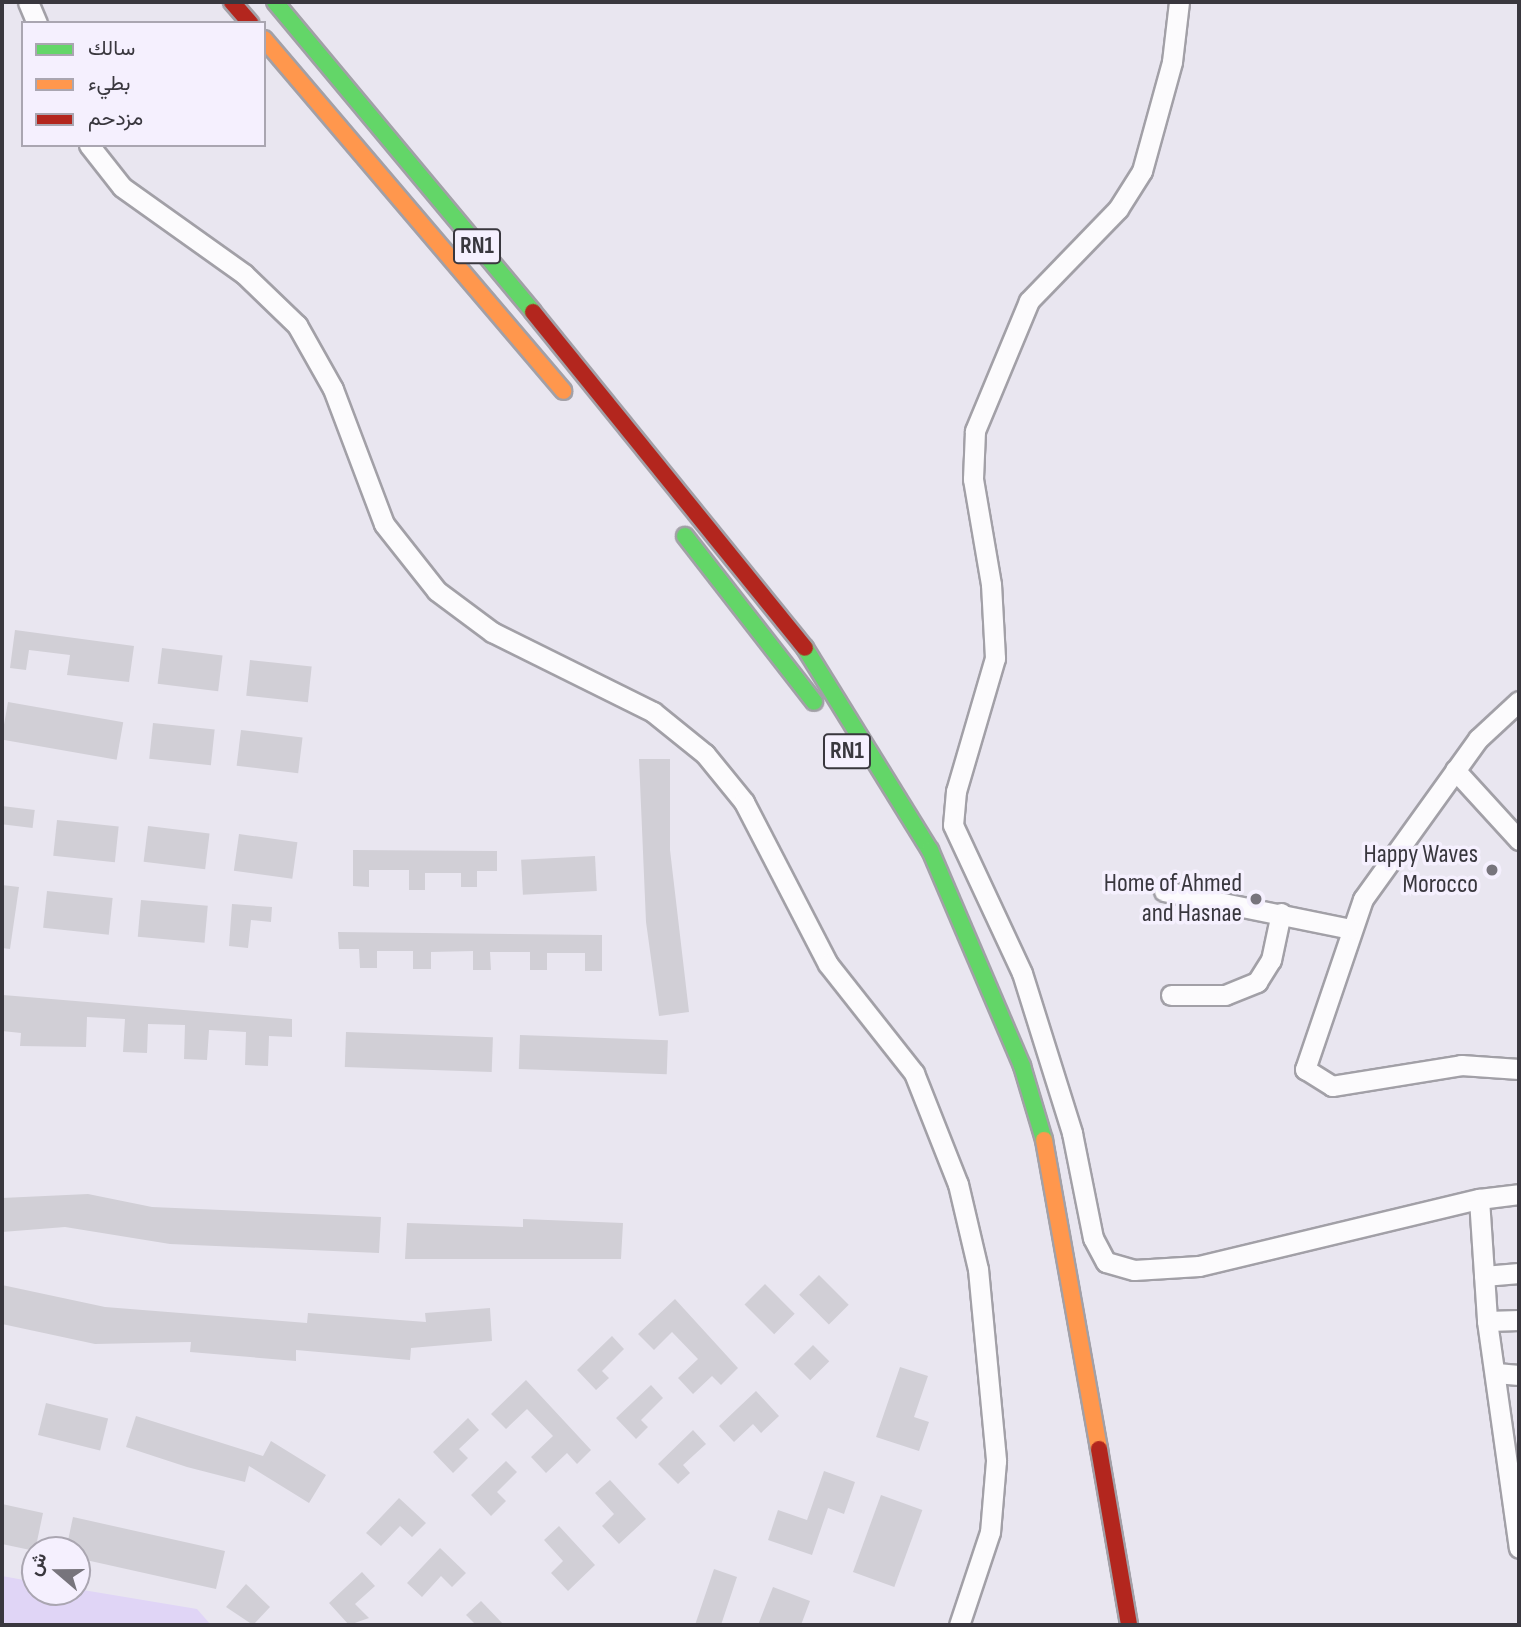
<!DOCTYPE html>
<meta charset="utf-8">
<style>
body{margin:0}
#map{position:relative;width:1521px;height:1627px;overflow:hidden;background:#e9e6f0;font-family:"Sofia Sans Condensed",Vazirmatn,sans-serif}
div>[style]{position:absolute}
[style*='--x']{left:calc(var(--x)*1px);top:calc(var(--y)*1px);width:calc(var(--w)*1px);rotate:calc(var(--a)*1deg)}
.green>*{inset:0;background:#e0d5f6}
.building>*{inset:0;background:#d1cfd6;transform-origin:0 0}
.roads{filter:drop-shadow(2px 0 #a2a0a7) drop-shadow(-2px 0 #a2a0a7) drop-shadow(0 2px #a2a0a7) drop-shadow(0 -2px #a2a0a7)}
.street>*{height:19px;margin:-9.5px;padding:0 9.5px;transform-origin:9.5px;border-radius:9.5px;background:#fcfbfd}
.fast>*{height:16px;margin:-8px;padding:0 8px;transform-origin:8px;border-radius:8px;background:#63d668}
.slow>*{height:16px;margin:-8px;padding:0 8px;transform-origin:8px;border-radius:8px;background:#ff974d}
.jam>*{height:16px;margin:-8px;padding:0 8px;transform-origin:8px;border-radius:8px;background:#b3261e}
.dots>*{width:19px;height:19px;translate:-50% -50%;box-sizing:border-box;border:4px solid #f5f0fe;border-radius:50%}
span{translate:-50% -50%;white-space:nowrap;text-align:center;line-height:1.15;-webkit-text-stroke:7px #f5f0fe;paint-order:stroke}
.shield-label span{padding:2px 5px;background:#f5f0fe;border:2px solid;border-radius:5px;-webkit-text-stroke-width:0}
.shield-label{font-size:24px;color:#39373e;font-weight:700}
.poi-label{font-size:26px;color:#39373e}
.right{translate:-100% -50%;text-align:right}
.frame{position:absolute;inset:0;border:4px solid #39373e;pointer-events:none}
.legend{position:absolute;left:21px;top:21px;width:245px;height:126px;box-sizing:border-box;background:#f5f0fe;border:2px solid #aaa6b1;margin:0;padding:9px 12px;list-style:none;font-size:21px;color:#39373e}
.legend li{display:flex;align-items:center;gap:14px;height:35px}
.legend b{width:35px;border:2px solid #aaa6b1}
.north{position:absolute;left:21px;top:1536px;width:70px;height:70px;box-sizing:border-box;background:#f5f0fe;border:2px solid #aaa6b1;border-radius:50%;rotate:290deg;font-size:19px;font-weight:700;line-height:28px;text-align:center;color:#39373e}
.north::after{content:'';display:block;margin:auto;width:24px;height:32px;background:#77747c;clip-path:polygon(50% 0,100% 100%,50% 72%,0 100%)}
</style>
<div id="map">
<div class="green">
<i style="clip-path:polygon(2px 1576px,35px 1582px,35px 1592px,77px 1589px,197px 1609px,211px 1625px,2px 1625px)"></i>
</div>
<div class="building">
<i style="clip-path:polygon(15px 630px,134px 646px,129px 682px,67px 675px,70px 655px,29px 650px,26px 670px,10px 668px)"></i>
<i style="left:162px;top:648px;width:61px;height:36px;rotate:7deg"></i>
<i style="left:250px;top:660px;width:62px;height:36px;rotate:6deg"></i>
<i style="left:8px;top:702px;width:117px;height:38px;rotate:10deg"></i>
<i style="left:153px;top:723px;width:62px;height:36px;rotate:6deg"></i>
<i style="left:241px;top:730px;width:62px;height:36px;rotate:7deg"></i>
<i style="clip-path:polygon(639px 759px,670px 759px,670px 850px,689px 1012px,659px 1016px,646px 922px)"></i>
<i style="left:2px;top:806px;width:33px;height:18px;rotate:7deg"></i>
<i style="left:57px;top:820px;width:62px;height:36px;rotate:6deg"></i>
<i style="left:148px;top:826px;width:62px;height:36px;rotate:7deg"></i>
<i style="left:239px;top:834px;width:59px;height:37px;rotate:8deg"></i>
<i style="clip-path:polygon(353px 850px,497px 851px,497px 871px,477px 871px,477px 887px,461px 887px,461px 873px,425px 873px,425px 890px,409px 890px,409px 870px,369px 870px,369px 887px,353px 886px)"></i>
<i style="left:595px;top:856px;width:35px;height:74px;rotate:87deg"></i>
<i style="clip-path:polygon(2px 885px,19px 887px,10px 949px,2px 948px)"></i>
<i style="left:47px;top:891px;width:66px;height:37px;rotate:6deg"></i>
<i style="left:141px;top:900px;width:67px;height:37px;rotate:5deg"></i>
<i style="clip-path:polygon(232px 904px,272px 907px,271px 922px,251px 920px,248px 948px,229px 946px)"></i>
<i style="clip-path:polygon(338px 932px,602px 935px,602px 971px,585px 971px,585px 953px,547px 953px,547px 970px,530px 970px,530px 952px,490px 952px,491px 970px,473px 970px,473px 951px,431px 952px,431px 969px,413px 969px,413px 951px,377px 951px,377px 968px,360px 968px,359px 949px,339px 949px)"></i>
<i style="clip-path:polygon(3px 995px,292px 1019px,292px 1037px,269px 1036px,268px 1066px,245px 1065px,246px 1032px,209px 1030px,207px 1060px,184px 1059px,185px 1025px,148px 1024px,147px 1053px,123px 1052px,125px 1019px,87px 1017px,86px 1047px,20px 1046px,21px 1033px,2px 1031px)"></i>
<i style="left:346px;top:1032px;width:147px;height:35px;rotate:2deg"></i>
<i style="left:520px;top:1035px;width:148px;height:34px;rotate:2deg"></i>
<i style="clip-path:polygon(88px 1194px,152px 1207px,381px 1217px,379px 1253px,170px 1244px,65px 1227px,2px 1232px,2px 1198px)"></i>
<i style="clip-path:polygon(523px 1219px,623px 1223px,621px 1259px,405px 1259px,407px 1223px,523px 1227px)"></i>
<i style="left:819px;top:1275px;width:42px;height:28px;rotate:45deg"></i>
<i style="left:765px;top:1284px;width:42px;height:29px;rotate:45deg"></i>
<i style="clip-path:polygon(2px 1285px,105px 1307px,307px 1323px,308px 1313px,426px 1322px,425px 1313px,490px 1308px,492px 1341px,411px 1348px,410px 1360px,296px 1350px,296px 1361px,190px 1352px,191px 1342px,95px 1344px,2px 1324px)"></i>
<i style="clip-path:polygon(675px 1299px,738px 1368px,721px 1385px,712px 1376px,693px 1394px,678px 1378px,698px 1359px,672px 1332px,654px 1350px,638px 1334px)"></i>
<i style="clip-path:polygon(612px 1336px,624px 1349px,602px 1371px,609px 1378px,596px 1390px,577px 1370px)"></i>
<i style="left:813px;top:1345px;width:23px;height:27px;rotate:45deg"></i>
<i style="clip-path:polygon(900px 1367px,928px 1376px,914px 1417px,929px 1422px,919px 1451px,876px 1437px)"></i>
<i style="clip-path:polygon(526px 1380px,591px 1450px,577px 1464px,567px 1453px,546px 1473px,531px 1457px,553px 1436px,527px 1409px,506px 1429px,491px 1414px)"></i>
<i style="clip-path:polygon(651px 1385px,663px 1398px,641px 1420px,648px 1427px,636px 1439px,616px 1418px)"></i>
<i style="clip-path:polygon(756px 1391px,779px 1416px,761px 1433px,753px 1424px,734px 1442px,719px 1426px)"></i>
<i style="left:46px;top:1403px;width:64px;height:33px;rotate:14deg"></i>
<i style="clip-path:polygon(136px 1416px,263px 1456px,271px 1441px,326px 1475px,309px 1503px,249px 1466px,245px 1482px,187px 1467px,126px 1447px)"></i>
<i style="clip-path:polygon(468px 1418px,479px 1430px,459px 1449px,468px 1458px,453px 1473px,433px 1452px)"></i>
<i style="clip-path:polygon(693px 1430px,706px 1444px,683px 1465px,690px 1473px,678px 1484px,658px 1464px)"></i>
<i style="clip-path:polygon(506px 1461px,517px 1472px,497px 1492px,506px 1501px,491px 1516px,471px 1495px)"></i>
<i style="clip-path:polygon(824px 1471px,855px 1482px,844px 1514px,828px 1508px,812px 1555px,768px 1540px,778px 1510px,807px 1520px)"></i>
<i style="clip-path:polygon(610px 1480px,646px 1519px,619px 1544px,602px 1526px,614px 1514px,595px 1493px)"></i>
<i style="left:881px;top:1495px;width:44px;height:82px;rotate:20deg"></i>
<i style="clip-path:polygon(399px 1498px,426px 1523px,412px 1537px,400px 1526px,381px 1546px,366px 1533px)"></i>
<i style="clip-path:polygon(2px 1504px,43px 1513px,35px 1551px,2px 1544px)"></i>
<i style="clip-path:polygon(73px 1517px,225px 1551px,216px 1589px,77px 1558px,77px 1550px,66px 1550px)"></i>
<i style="clip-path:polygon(559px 1526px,595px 1565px,568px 1591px,551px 1573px,563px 1561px,544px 1540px)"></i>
<i style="clip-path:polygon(440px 1548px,466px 1573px,452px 1587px,441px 1576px,422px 1597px,407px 1583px)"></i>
<i style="clip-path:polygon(714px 1569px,737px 1577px,721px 1625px,695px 1625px)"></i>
<i style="clip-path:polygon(362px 1572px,375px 1586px,355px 1604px,369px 1618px,349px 1625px,329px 1603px)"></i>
<i style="clip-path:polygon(246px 1584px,270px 1607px,253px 1625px,226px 1607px)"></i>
<i style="clip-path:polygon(773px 1587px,810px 1601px,801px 1625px,758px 1625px)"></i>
<i style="clip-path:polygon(481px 1601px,504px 1625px,476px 1625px,466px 1615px)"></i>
</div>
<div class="roads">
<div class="street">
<i style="--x:28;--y:2;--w:23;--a:67"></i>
<i style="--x:1179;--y:2;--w:60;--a:96.7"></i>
<i style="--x:1172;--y:62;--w:113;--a:105.4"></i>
<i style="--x:1142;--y:171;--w:45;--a:122.3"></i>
<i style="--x:1118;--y:209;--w:128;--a:134.1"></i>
<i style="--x:1029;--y:301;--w:141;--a:112.6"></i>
<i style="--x:975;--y:431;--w:48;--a:92.4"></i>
<i style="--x:973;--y:479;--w:107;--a:80.3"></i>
<i style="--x:991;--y:584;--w:74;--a:86.9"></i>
<i style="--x:995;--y:658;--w:139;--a:106.3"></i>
<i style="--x:956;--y:791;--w:34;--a:95"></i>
<i style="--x:953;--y:825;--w:163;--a:65"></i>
<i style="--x:1022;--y:973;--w:168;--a:72.6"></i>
<i style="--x:1072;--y:1133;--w:107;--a:78.7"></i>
<i style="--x:1093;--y:1238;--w:27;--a:62"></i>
<i style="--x:1106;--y:1262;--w:29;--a:16"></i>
<i style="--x:1134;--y:1270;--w:65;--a:-3.5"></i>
<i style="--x:1199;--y:1266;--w:288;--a:-13.5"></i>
<i style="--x:1479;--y:1199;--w:122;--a:86.2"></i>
<i style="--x:1487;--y:1321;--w:229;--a:82"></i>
<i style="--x:89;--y:145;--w:53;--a:51.8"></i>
<i style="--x:122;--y:187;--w:150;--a:35.5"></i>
<i style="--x:244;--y:274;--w:74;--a:43.9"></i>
<i style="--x:297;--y:325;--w:73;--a:60.6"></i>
<i style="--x:333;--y:389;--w:144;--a:69.3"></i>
<i style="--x:384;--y:524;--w:85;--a:51.7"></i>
<i style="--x:437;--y:591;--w:69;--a:36.7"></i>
<i style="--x:492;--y:632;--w:180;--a:26.4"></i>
<i style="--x:653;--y:712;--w:67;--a:38.9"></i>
<i style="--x:705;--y:754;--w:62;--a:50.9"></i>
<i style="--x:744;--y:802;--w:182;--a:62.6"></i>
<i style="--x:828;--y:964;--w:139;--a:51.7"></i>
<i style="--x:914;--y:1073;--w:119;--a:68.4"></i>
<i style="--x:958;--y:1184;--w:87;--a:76.8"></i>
<i style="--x:978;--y:1269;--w:193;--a:84.6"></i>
<i style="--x:996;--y:1461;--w:71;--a:94.8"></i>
<i style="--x:990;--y:1532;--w:98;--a:108.4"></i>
<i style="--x:1519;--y:701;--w:56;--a:137.2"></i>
<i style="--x:1478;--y:739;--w:197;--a:125.7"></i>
<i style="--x:1363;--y:899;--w:180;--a:108.8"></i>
<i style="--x:1305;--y:1069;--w:32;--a:32"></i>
<i style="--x:1332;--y:1086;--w:131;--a:-9.2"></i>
<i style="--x:1461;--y:1065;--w:58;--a:3.9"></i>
<i style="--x:1455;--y:770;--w:95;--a:47.6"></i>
<i style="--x:1164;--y:891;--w:191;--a:11.5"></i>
<i style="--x:1171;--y:995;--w:54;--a:0"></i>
<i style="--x:1225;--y:995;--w:35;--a:-22"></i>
<i style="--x:1257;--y:982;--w:26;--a:-58"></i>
<i style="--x:1271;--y:960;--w:48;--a:-78"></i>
<i style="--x:1479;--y:1199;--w:40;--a:-7.1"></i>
<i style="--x:1484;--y:1276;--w:35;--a:-5"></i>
<i style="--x:1487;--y:1321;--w:32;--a:-2"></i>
<i style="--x:1496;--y:1373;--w:23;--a:5"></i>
</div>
<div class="fast">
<i style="--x:275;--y:2;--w:403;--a:50.2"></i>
<i style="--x:685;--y:536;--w:210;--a:52.1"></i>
<i style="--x:805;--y:648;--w:238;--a:58.3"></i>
<i style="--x:930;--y:850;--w:235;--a:66.9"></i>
<i style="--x:1022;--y:1066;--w:77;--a:73.4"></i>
</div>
<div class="slow">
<i style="--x:264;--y:39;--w:462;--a:49.6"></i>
<i style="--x:1044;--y:1140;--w:314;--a:79.9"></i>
</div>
<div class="jam">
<i style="--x:232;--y:2;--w:28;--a:49"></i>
<i style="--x:533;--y:312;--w:432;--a:51"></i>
<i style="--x:1099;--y:1449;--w:179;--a:80.3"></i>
</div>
</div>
<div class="dots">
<i style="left:1492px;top:870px;background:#77747c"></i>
<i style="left:1256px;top:899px;background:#77747c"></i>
</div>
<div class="shield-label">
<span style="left:477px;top:246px">RN1</span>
<span style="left:847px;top:751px">RN1</span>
</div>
<div class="poi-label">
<span class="right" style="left:1478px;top:870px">Happy Waves<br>Morocco</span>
<span class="right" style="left:1242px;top:899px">Home of Ahmed<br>and Hasnae</span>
</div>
<div class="frame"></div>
<ul class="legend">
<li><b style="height:9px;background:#63d668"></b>سالك</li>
<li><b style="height:9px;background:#ff974d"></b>بطيء</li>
<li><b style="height:9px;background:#b3261e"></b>مزدحم</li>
</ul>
<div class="north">ش</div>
</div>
